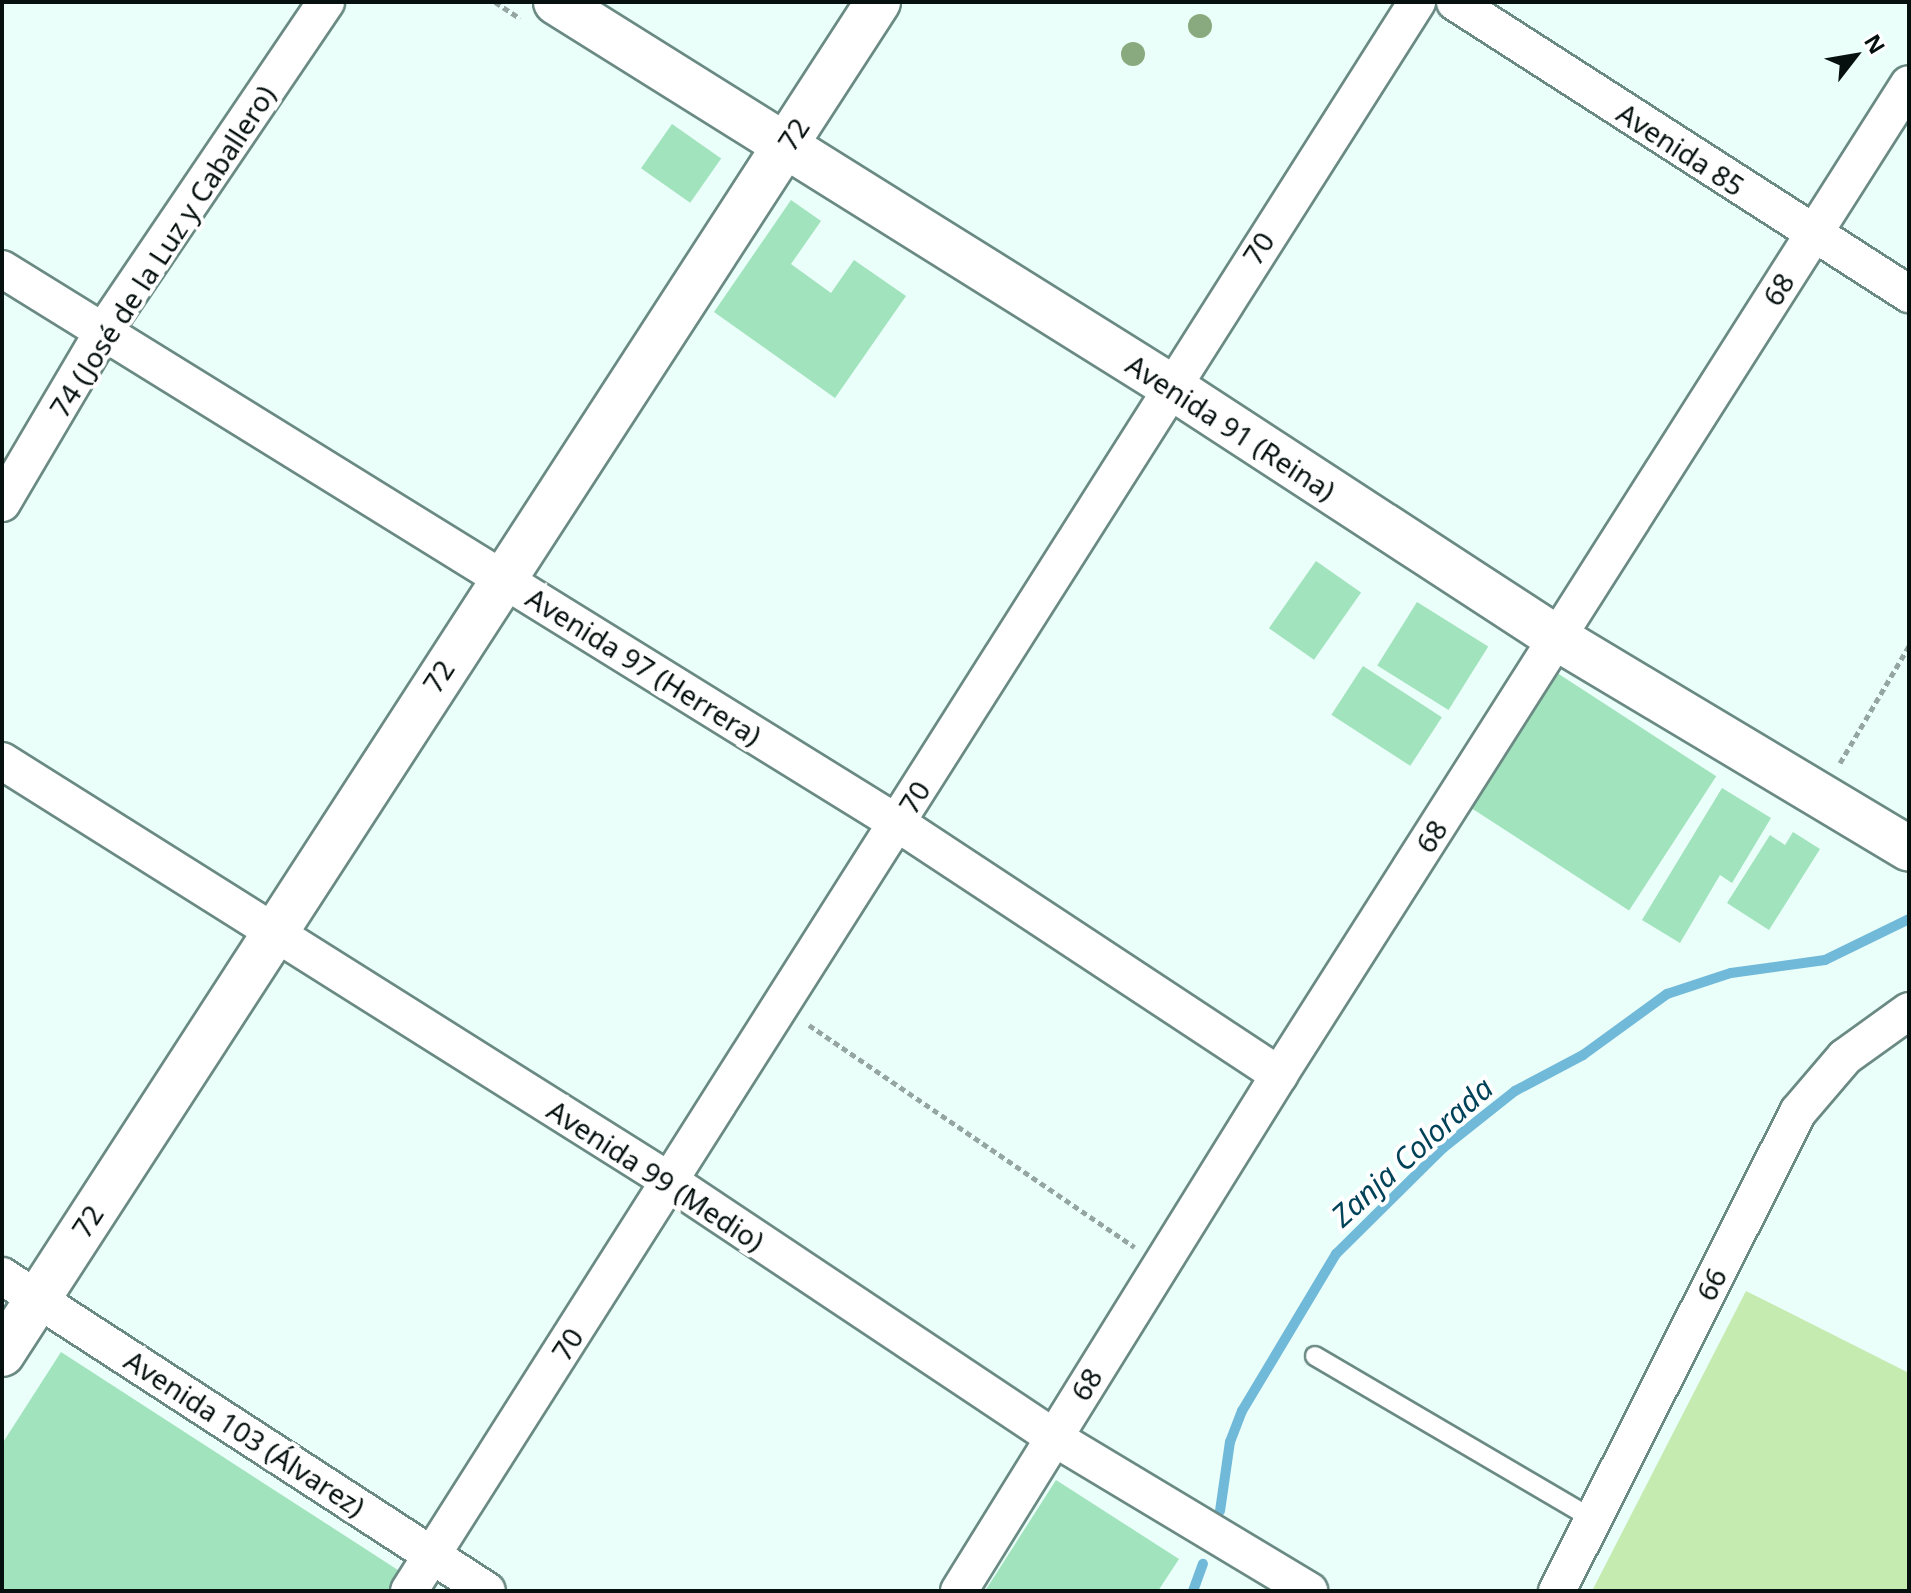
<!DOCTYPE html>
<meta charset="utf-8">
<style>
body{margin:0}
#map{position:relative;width:1911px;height:1593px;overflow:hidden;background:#eafefa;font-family:"Noto Sans",sans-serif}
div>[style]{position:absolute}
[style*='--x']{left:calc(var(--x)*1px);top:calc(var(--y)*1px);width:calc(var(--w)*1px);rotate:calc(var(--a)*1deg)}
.green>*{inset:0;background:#c5ebb1}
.stream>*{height:10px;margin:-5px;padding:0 5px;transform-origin:5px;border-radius:5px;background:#70b9d9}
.building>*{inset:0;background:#a1e3bc;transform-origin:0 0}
.path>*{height:5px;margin-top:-2.5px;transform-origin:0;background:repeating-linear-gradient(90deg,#95a5a2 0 6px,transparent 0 10px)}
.roads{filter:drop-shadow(2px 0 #6b8a84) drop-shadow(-2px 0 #6b8a84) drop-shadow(0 2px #6b8a84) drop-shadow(0 -2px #6b8a84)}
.lane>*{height:18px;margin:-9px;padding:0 9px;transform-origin:9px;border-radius:9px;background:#fff}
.street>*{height:36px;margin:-18px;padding:0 18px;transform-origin:18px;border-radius:18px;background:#fff}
.secondary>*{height:44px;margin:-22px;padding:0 22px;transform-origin:22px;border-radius:22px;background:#fff}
.trees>*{width:24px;height:24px;margin:-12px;border-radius:50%;background:#89aa7e}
span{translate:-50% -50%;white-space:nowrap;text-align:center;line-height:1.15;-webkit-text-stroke:8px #fff;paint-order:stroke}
.street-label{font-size:28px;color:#06110f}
.water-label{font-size:30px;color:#004258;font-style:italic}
.frame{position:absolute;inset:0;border:4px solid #06110f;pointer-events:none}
.north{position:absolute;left:1815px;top:16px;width:80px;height:80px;-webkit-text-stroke:6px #fff;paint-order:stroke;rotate:59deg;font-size:22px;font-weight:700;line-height:32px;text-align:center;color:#06110f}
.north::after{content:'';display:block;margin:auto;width:28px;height:36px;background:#06110f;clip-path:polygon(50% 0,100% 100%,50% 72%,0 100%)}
</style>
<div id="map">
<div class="green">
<i style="clip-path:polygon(1746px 1291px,1909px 1373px,1909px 1591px,1592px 1591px)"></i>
</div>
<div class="stream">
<i style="--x:1220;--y:1511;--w:70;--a:-81.8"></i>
<i style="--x:1230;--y:1442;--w:33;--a:-69"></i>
<i style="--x:1242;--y:1411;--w:183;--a:-59.1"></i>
<i style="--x:1336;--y:1254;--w:151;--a:-44.7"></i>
<i style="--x:1443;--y:1148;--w:92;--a:-38.4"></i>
<i style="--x:1515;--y:1091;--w:77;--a:-27.9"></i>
<i style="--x:1583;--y:1055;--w:104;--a:-36"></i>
<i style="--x:1667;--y:994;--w:67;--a:-18.2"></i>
<i style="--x:1731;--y:973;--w:95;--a:-7.9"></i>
<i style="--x:1825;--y:960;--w:93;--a:-26"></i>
<i style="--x:1193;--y:1591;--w:29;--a:-70"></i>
</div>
<div class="building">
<i style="left:672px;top:124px;width:60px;height:54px;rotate:35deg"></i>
<i style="clip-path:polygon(791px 200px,821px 221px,791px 264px,831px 293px,854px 260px,906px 296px,835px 398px,714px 312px)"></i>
<i style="left:1316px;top:561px;width:55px;height:82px;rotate:35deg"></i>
<i style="left:1417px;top:602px;width:84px;height:75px;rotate:32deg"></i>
<i style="left:1363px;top:666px;width:94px;height:58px;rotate:33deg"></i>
<i style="left:1551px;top:669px;width:197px;height:160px;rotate:33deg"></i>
<i style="clip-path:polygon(1722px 788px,1771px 818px,1732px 883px,1720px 875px,1680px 943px,1642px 920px)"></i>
<i style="clip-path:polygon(1793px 832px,1820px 849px,1769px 930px,1727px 903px,1770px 835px,1785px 845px)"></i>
<i style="clip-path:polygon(61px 1352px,401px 1572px,389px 1591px,2px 1591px,2px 1444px)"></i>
<i style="clip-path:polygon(1056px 1480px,1179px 1559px,1158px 1591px,985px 1591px)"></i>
</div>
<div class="path">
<i style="--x:495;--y:2;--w:30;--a:33"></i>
<i style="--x:1840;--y:763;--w:136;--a:-59.5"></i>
<i style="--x:809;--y:1025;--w:394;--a:34.3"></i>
</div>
<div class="roads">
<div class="lane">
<i style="--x:1315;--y:1356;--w:322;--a:30.4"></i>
</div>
<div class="street">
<i style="--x:1455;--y:2;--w:540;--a:32.75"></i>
<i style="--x:2;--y:269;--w:1053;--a:31.76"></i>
<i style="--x:897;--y:823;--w:458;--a:33.4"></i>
<i style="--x:2;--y:503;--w:201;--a:-59.5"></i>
<i style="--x:104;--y:330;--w:396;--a:-55.9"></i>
<i style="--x:2;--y:761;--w:790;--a:32.18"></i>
<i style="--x:671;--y:1182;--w:459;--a:33.7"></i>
<i style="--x:1053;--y:1437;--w:299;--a:31"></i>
<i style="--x:2;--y:1276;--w:578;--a:33"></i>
<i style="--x:409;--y:1591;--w:1882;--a:-57.61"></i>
<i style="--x:959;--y:1591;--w:607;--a:-58.19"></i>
<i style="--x:1279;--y:1075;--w:1174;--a:-57.56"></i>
<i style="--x:1557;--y:1591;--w:536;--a:-63.29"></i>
<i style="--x:1798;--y:1112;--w:72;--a:-49.5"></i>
<i style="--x:1845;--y:1057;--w:79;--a:-35.7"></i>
</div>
<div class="secondary">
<i style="--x:556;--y:2;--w:724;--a:32.02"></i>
<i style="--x:1170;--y:386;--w:462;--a:33.1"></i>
<i style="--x:1557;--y:638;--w:410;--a:30.9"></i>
<i style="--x:2;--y:1354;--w:1611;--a:-57.06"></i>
</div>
</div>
<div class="trees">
<i style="left:1200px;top:26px"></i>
<i style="left:1133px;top:54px"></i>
</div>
<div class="street-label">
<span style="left:793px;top:134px;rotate:-57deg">72</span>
<span style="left:1681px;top:149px;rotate:33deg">Avenida 85</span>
<span style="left:1258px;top:248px;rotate:-57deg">70</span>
<span style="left:162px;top:251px;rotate:-57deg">74 (José de la Luz y Caballero)</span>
<span style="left:1778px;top:289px;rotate:-58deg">68</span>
<span style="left:1231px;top:427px;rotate:33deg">Avenida 91 (Reina)</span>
<span style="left:644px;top:666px;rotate:32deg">Avenida 97 (Herrera)</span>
<span style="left:438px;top:676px;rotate:-57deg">72</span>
<span style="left:914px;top:797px;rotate:-58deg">70</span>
<span style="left:1431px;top:836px;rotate:-57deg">68</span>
<span style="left:656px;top:1175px;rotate:33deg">Avenida 99 (Medio)</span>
<span style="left:87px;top:1221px;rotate:-57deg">72</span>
<span style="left:1711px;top:1284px;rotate:-63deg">66</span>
<span style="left:567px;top:1344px;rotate:-57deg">70</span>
<span style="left:1086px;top:1384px;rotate:-58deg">68</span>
<span style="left:245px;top:1433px;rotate:33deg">Avenida 103 (Álvarez)</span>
</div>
<div class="water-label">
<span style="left:1412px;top:1152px;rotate:-42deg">Zanja Colorada</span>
</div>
<div class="frame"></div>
<div class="north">N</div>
</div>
